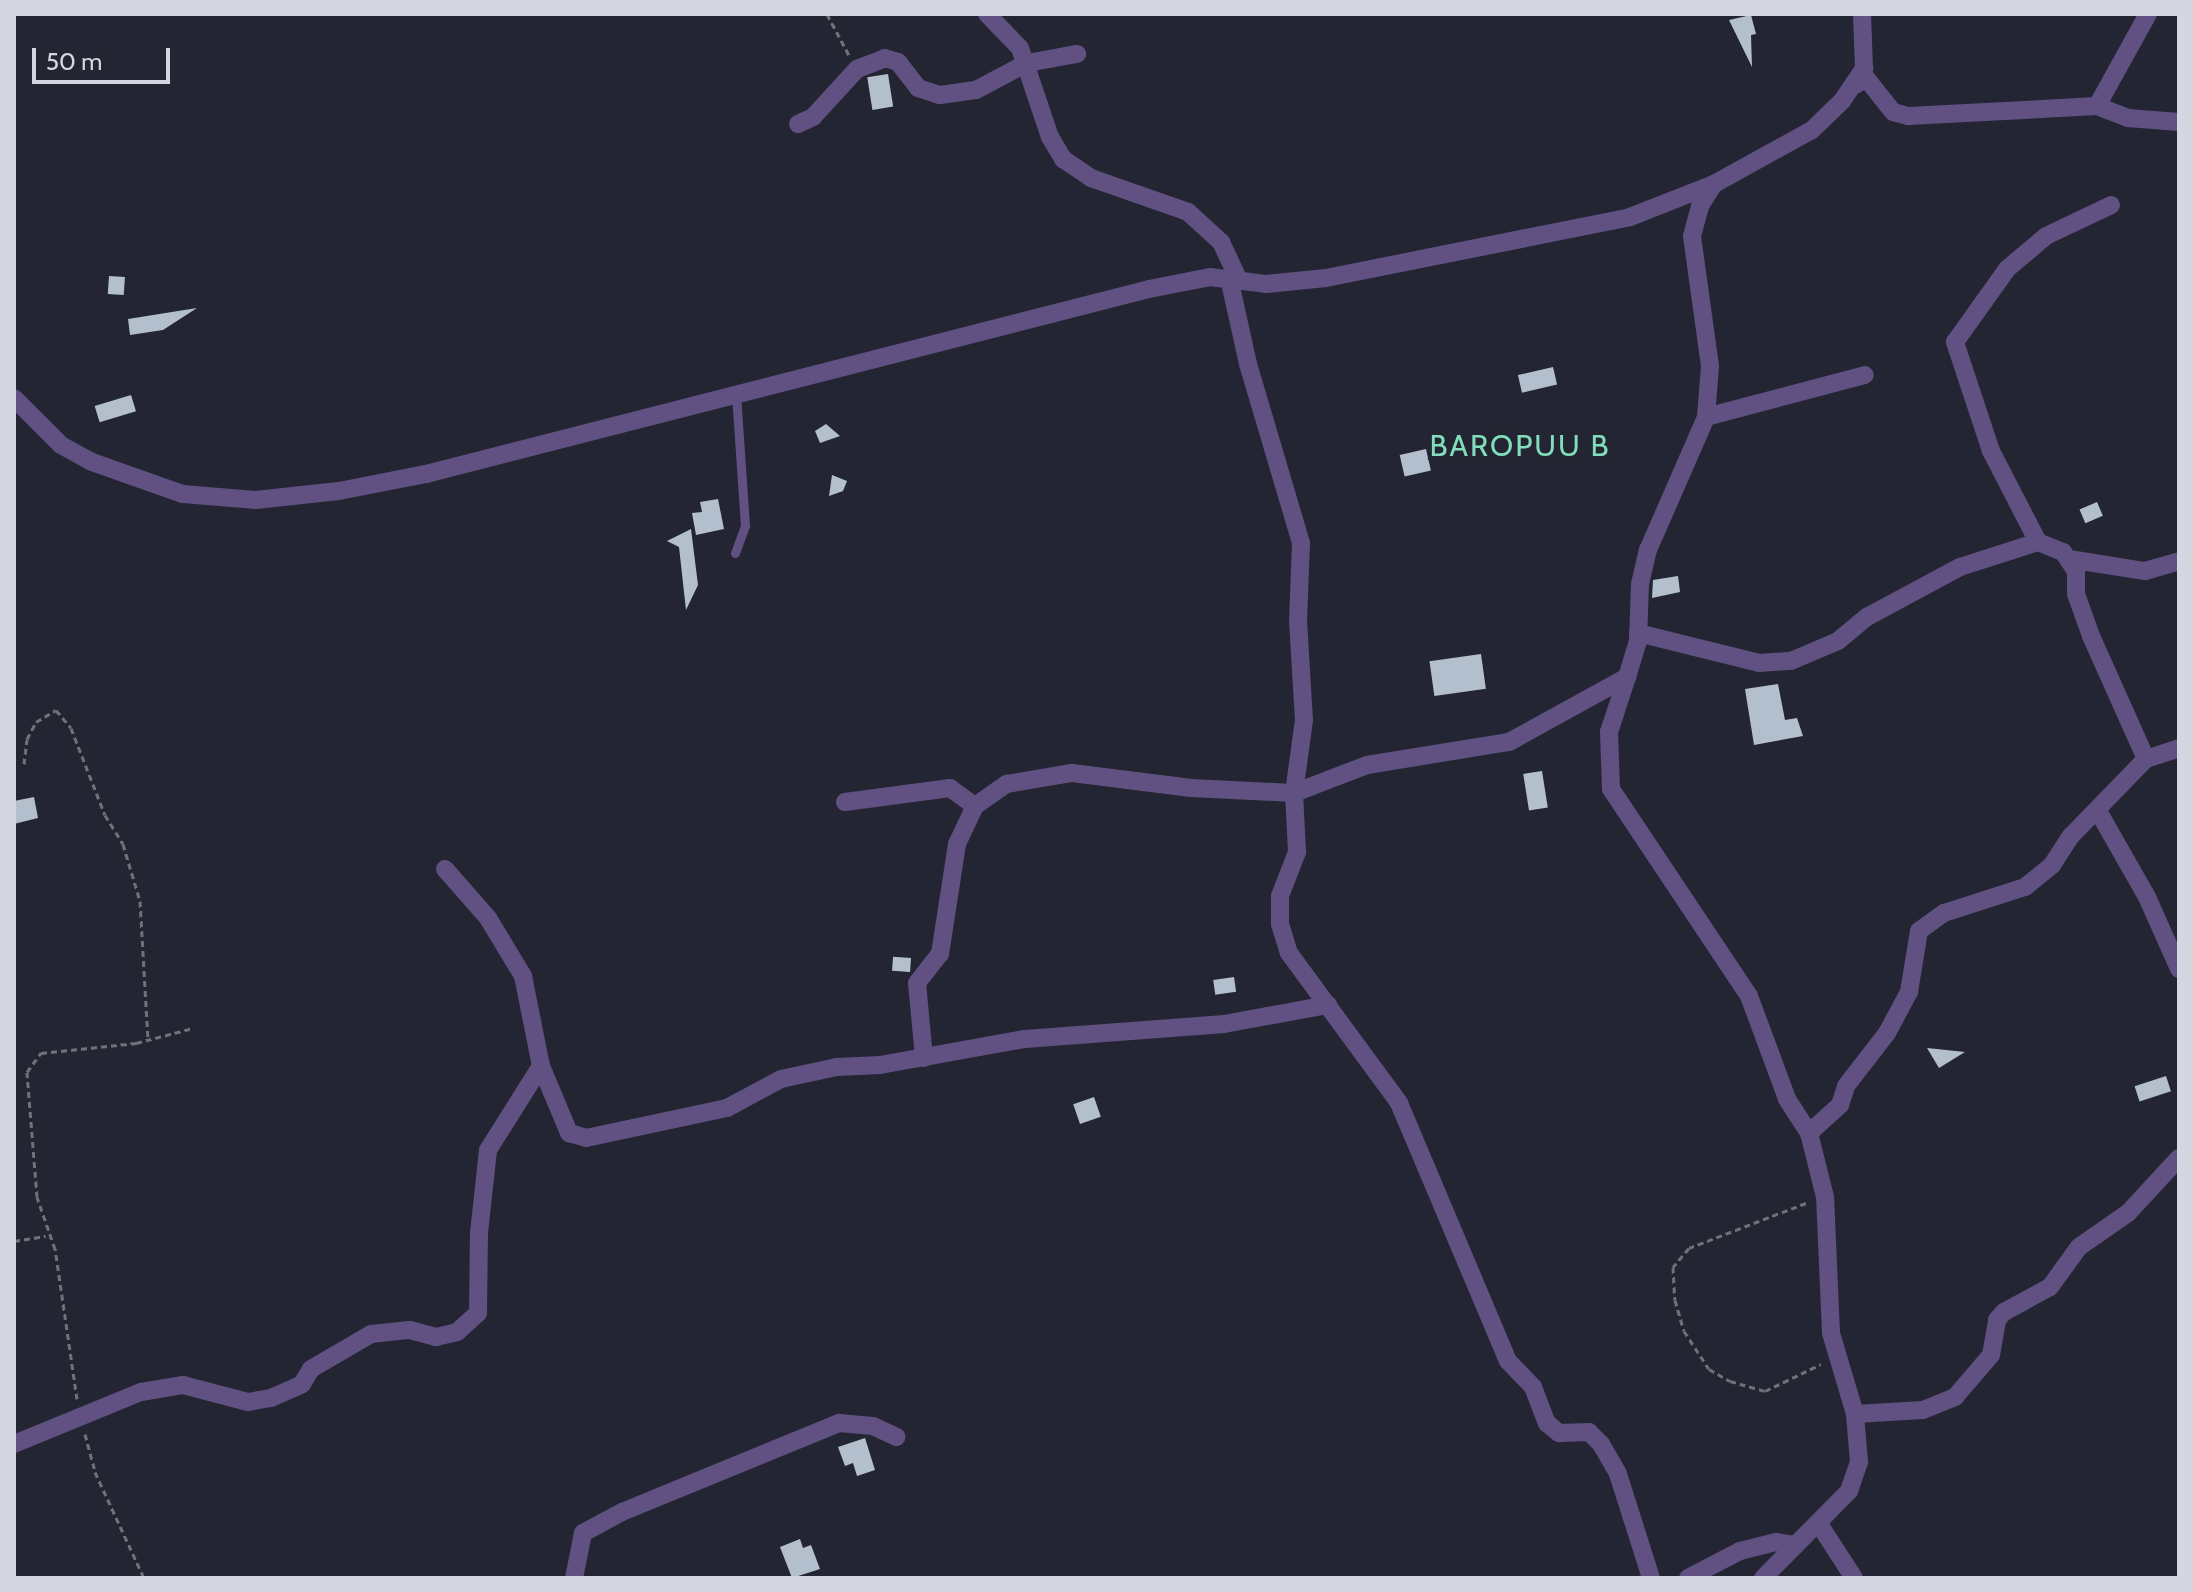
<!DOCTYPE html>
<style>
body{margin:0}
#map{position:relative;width:2193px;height:1592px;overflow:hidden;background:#232632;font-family:Cabin,sans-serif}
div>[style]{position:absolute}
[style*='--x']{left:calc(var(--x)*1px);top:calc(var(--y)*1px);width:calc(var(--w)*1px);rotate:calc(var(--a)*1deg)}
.building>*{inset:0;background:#b4bfcd;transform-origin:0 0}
.path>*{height:3px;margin-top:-1.5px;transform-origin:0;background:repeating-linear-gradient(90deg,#6f717c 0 6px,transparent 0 10px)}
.lane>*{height:9px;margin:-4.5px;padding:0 4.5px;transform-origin:4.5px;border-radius:4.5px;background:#605182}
.street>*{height:18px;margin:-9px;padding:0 9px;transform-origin:9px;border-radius:9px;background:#605182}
span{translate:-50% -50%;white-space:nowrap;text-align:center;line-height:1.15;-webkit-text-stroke:8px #232632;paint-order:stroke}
.quarter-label{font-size:30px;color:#81ddbc;letter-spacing:2px}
.frame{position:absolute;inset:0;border:16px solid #d5d7e0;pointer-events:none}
.scale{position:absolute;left:32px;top:48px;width:138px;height:36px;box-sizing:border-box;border:4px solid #d5d7e0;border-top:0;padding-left:10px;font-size:24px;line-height:28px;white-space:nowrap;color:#d5d7e0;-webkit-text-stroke:6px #232632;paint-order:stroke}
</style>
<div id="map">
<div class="building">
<i style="clip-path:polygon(1751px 15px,1756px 34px,1751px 35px,1752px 67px,1729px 20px)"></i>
<i style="left:888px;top:74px;width:33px;height:21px;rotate:81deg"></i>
<i style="left:109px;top:276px;width:16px;height:18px;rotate:4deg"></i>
<i style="clip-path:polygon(197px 308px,163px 330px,130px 335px,128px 319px)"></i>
<i style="left:1553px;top:367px;width:18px;height:36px;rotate:77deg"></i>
<i style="left:131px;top:395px;width:17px;height:38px;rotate:73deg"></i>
<i style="clip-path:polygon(826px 424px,840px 436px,820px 443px,815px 431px)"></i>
<i style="left:1426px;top:449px;width:22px;height:27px;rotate:77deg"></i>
<i style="clip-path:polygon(832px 475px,847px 481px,843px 491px,829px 496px)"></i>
<i style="clip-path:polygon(718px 499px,724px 529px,696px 535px,692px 513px,702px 512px,700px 502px)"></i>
<i style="left:2097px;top:502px;width:15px;height:19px;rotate:67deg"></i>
<i style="clip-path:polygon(691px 529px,698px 585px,686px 610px,679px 547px,667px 541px)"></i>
<i style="clip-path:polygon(1678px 576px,1680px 592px,1652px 598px,1653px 580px)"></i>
<i style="left:1481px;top:654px;width:35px;height:52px;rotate:82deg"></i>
<i style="clip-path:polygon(1778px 684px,1785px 720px,1797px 718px,1803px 736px,1754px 745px,1745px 689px)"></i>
<i style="left:1542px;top:771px;width:37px;height:19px;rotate:81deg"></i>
<i style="clip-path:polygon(34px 797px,38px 818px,14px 824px,14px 801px)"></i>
<i style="left:911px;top:958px;width:14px;height:18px;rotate:94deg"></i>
<i style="left:1234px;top:977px;width:15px;height:21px;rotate:82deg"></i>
<i style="clip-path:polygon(1927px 1048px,1965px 1052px,1939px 1068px)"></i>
<i style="left:2166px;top:1076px;width:16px;height:33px;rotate:72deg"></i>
<i style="left:1094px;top:1097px;width:21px;height:22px;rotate:71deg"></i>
<i style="clip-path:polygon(865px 1438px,875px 1470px,857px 1476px,853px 1463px,845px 1466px,838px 1447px)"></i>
<i style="clip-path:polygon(800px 1539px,803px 1548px,811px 1545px,820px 1569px,792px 1578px,780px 1547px)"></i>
</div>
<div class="path">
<i style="--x:827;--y:14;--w:47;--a:61.8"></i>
<i style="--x:24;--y:764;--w:25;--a:-83"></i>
<i style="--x:27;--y:739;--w:19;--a:-62"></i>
<i style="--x:36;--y:722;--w:23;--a:-31"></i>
<i style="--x:56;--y:710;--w:23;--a:50"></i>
<i style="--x:71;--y:728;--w:93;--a:68.7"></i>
<i style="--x:105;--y:815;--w:34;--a:58"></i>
<i style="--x:123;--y:844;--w:59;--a:73.4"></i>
<i style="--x:140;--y:901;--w:137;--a:86.7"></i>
<i style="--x:1806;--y:1203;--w:125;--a:159"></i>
<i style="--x:1689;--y:1248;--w:25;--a:130"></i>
<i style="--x:1673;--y:1267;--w:33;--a:87"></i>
<i style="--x:1675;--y:1300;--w:32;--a:74"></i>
<i style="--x:1684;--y:1331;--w:45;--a:56.7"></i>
<i style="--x:1709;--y:1369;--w:24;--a:30"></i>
<i style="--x:1730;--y:1381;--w:36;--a:16"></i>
<i style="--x:1765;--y:1391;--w:62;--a:-25.7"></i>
<i style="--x:14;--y:1241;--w:32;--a:-9"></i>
<i style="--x:77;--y:1399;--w:152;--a:-98.3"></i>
<i style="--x:55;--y:1249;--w:55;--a:-109.1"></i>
<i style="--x:37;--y:1197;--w:125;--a:-94.6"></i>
<i style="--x:27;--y:1072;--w:24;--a:-54"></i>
<i style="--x:41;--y:1053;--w:96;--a:-6"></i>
<i style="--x:136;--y:1043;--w:59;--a:-14.7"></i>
<i style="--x:85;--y:1434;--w:39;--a:75"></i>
<i style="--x:95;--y:1472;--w:117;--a:65.2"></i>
</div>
<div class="lane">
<i style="--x:735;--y:553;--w:29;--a:-70"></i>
<i style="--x:745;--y:526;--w:132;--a:-93.9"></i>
</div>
<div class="street">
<i style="--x:987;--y:14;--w:47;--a:45.9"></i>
<i style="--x:1020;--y:48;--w:94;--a:71.4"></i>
<i style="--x:1050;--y:137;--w:26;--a:59"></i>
<i style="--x:1063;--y:159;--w:34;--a:34"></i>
<i style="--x:1091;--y:178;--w:103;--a:19.3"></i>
<i style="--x:1188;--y:212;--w:45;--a:42.3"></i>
<i style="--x:1221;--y:242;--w:38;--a:65"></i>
<i style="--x:1855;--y:85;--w:13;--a:-32"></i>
<i style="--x:1866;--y:78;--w:43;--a:51.5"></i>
<i style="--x:1893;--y:112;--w:16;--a:15"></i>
<i style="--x:1908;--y:116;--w:189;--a:-3"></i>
<i style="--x:2097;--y:106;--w:33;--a:21"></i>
<i style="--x:2128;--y:118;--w:51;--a:4.5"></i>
<i style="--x:2097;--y:106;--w:105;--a:-61"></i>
<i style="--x:798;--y:124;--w:17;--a:-25"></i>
<i style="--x:813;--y:117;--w:65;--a:-47.5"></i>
<i style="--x:857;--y:69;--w:30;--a:-21"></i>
<i style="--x:885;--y:58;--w:14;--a:17"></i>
<i style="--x:898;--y:62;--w:33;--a:52"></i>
<i style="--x:918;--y:88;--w:23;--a:18"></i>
<i style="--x:940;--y:95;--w:36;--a:-8"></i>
<i style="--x:976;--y:90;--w:58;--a:-27.9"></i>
<i style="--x:1027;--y:63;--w:51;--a:-10.2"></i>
<i style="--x:1229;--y:278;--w:88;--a:77.5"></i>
<i style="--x:1248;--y:364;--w:187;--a:73.5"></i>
<i style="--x:1301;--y:543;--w:77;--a:92.2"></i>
<i style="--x:1298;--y:620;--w:100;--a:86.6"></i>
<i style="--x:1304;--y:720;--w:74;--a:97.8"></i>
<i style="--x:1294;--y:793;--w:59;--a:87.1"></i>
<i style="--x:1297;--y:852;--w:47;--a:111.1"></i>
<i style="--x:1280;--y:896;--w:28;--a:90"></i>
<i style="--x:1280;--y:924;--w:30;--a:73"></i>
<i style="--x:1289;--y:953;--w:186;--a:53.7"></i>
<i style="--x:1399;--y:1103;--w:280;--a:67.1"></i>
<i style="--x:1508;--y:1361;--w:36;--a:46"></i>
<i style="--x:1533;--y:1387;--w:39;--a:69"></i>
<i style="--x:1547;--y:1423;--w:16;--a:40"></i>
<i style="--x:1559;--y:1433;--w:30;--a:-2"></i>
<i style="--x:1589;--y:1432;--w:17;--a:45"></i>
<i style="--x:1601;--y:1444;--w:34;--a:60"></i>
<i style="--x:1618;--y:1474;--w:109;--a:72.4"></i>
<i style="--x:14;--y:398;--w:66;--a:45"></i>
<i style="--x:61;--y:445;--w:35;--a:29"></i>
<i style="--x:92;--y:462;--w:96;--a:19.4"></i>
<i style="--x:183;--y:494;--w:73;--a:4.7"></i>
<i style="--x:256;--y:500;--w:83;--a:-6.2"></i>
<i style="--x:339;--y:491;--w:89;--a:-11.1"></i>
<i style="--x:426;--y:474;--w:746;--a:-14.35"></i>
<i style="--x:1149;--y:289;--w:62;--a:-11.1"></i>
<i style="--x:1210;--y:277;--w:56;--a:7.1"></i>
<i style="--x:1266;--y:284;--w:60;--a:-5.7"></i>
<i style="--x:1326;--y:278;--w:310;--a:-11.3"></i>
<i style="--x:1630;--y:217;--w:90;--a:-21.4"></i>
<i style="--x:1714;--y:184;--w:112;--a:-28.9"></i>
<i style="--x:1812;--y:130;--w:42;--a:-44"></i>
<i style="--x:1842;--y:101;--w:40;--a:-56"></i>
<i style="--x:1864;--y:68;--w:54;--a:-92.1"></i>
<i style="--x:1706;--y:417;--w:164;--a:-14.8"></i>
<i style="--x:2038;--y:542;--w:102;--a:-117.3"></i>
<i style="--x:1991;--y:451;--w:115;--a:-108.3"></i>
<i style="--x:1955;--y:342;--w:90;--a:-54.5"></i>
<i style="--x:2007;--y:269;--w:51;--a:-40.2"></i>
<i style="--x:2046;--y:236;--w:72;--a:-25.5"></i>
<i style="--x:2069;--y:559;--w:77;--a:9"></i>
<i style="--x:2145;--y:571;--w:35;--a:-16"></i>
<i style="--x:1638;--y:633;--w:125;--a:13.9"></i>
<i style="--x:1759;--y:663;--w:32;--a:-4"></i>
<i style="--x:1791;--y:661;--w:51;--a:-23.1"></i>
<i style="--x:1838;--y:641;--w:38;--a:-40"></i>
<i style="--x:1867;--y:617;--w:106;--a:-28.3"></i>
<i style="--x:1960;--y:567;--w:82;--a:-17.8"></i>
<i style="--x:2038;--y:542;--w:27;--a:22"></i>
<i style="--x:2063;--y:552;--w:23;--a:56"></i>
<i style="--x:2076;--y:571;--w:23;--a:90"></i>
<i style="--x:2076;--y:594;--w:45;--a:70.3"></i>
<i style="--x:2091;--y:636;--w:135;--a:65.9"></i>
<i style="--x:1627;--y:677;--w:58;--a:108.1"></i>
<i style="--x:1609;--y:732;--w:57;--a:88"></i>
<i style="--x:1611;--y:789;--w:249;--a:56.3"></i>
<i style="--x:1749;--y:996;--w:110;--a:69.7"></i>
<i style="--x:1787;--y:1099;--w:40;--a:57.1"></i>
<i style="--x:845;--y:802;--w:106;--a:-7.6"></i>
<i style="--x:950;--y:788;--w:31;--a:36"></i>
<i style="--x:2098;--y:811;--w:99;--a:60.3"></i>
<i style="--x:2147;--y:897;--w:79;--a:66"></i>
<i style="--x:445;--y:869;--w:65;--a:48.7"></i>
<i style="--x:488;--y:918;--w:68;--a:58.9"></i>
<i style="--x:523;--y:976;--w:92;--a:78.7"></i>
<i style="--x:541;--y:1066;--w:73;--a:67.3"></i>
<i style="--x:569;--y:1133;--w:18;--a:16"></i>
<i style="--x:586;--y:1138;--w:144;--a:-12"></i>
<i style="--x:727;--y:1108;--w:61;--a:-28.2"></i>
<i style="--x:781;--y:1079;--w:57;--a:-12.1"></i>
<i style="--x:837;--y:1067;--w:43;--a:-2.7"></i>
<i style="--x:880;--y:1065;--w:147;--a:-10.2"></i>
<i style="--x:1025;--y:1039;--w:200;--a:-4.3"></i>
<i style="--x:1224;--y:1024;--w:106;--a:-10.4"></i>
<i style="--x:924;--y:1058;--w:75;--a:-95.3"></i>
<i style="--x:917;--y:983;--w:37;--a:-52"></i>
<i style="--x:940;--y:954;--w:111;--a:-81.2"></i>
<i style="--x:957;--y:844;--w:42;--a:-64.7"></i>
<i style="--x:975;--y:806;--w:39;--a:-35"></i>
<i style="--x:1007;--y:784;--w:66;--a:-9.6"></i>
<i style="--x:1072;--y:773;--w:120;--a:7.2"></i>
<i style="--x:1191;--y:788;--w:103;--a:2.8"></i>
<i style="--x:1294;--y:793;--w:78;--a:-21"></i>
<i style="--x:1367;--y:765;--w:144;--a:-9.2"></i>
<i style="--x:1509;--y:742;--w:135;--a:-28.8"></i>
<i style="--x:1627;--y:677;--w:38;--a:-73"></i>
<i style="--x:1638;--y:641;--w:57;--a:-88"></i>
<i style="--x:1640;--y:584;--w:35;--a:-77"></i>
<i style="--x:1648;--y:550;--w:145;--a:-66.4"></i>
<i style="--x:1706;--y:417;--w:51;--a:-85.5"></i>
<i style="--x:1710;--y:366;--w:131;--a:-97.9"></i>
<i style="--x:1692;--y:236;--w:31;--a:-75"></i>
<i style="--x:1700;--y:206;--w:26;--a:-58"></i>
<i style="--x:1855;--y:1414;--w:68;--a:-3.4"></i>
<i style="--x:1923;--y:1410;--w:35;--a:-22"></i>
<i style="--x:1955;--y:1397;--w:55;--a:-49.4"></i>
<i style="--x:1991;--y:1355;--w:36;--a:-80"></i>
<i style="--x:1997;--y:1320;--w:11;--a:-49"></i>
<i style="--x:2004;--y:1312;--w:52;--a:-28.5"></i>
<i style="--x:2050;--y:1287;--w:49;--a:-54.1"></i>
<i style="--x:2079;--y:1247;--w:60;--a:-34.8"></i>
<i style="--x:2128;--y:1213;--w:75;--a:-47.2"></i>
<i style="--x:14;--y:1444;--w:137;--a:-22.3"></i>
<i style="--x:141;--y:1392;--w:43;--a:-9.5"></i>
<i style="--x:183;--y:1385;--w:67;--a:14.7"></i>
<i style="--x:248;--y:1402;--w:23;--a:-10"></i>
<i style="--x:271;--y:1398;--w:34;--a:-24"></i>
<i style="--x:302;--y:1384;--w:17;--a:-59"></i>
<i style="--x:311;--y:1369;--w:69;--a:-30.3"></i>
<i style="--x:371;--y:1334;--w:39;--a:-6"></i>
<i style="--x:410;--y:1330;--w:27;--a:15"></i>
<i style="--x:436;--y:1337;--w:22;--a:-13"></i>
<i style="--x:457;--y:1332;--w:28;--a:-42"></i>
<i style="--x:478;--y:1313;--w:80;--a:-89.3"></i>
<i style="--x:479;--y:1233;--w:83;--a:-83.8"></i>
<i style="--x:488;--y:1150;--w:99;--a:-57.8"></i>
<i style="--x:1819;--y:1524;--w:64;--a:57.1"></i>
<i style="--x:574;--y:1578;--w:46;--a:-78.7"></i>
<i style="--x:583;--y:1533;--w:44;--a:-28.3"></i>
<i style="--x:622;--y:1512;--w:235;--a:-22.3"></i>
<i style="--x:839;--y:1423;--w:34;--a:5"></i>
<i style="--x:873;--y:1426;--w:26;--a:25"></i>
<i style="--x:1688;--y:1578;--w:59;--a:-27.4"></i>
<i style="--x:1740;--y:1551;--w:37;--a:-14"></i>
<i style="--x:1776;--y:1542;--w:20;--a:9"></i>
<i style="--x:1763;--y:1578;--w:122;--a:-45.3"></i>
<i style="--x:1849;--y:1491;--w:31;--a:-71"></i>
<i style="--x:1859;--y:1462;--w:48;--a:-94.8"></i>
<i style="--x:1855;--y:1414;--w:84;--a:-106.5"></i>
<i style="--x:1831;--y:1333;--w:136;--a:-92.5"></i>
<i style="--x:1825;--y:1197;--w:66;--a:-104"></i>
<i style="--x:1809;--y:1133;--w:42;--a:-42.1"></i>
<i style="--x:1840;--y:1105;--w:20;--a:-72"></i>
<i style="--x:1846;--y:1086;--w:67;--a:-52.3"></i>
<i style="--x:1887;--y:1033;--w:47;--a:-61.8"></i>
<i style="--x:1909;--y:992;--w:62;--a:-80.7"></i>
<i style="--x:1919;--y:931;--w:31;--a:-36"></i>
<i style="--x:1944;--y:913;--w:85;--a:-17.8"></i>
<i style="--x:2025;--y:887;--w:35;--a:-39"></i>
<i style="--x:2052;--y:865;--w:35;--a:-57"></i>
<i style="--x:2071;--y:836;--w:107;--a:-45.8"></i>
<i style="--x:2146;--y:759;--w:35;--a:-18"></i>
</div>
<div class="quarter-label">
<span style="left:1520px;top:446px">BAROPUU B</span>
</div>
<div class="frame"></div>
<div class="scale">50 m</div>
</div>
